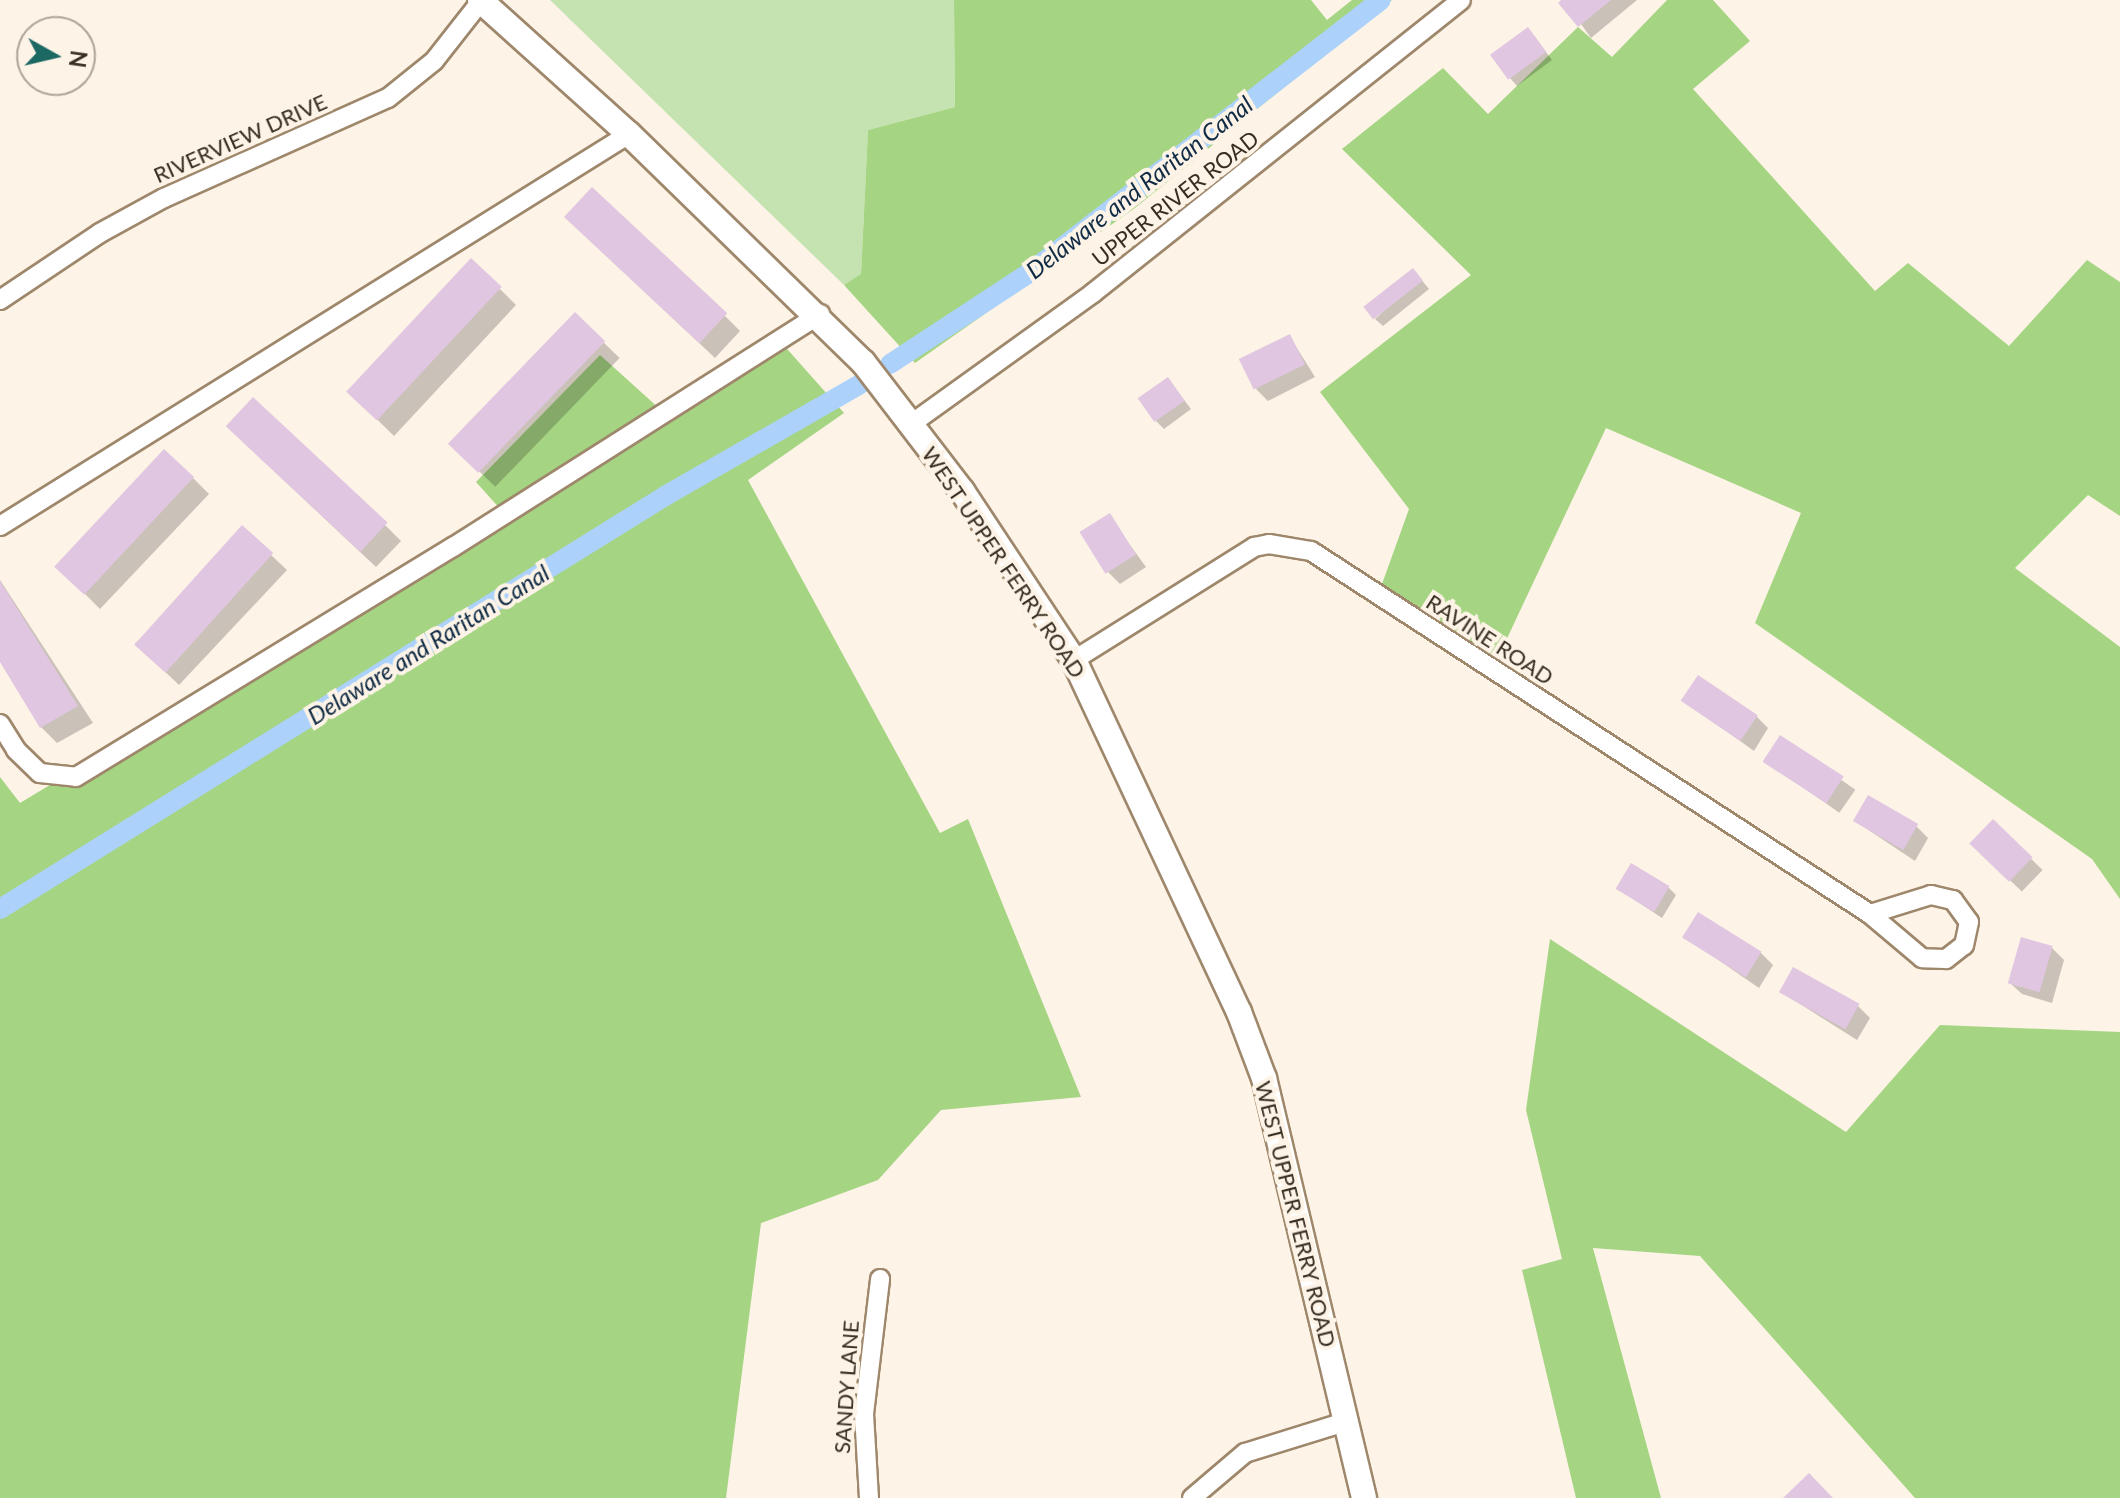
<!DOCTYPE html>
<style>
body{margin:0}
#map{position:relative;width:2120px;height:1498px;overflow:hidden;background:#fdf3e6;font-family:Lato,sans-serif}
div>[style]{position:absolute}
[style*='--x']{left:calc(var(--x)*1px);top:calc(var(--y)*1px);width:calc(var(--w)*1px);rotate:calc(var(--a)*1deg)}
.green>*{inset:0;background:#c5e3b1}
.forest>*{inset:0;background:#a5d483}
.shadow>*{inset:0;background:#0003;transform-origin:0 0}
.canal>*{height:20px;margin:-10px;padding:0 10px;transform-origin:10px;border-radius:10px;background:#acd2fc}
.building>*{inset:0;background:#e1c6e2;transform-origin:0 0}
.roads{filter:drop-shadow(2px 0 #9e876b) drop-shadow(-2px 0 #9e876b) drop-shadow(0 2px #9e876b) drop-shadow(0 -2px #9e876b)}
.minor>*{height:18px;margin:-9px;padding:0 9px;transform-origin:9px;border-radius:9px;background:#fff}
.major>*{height:24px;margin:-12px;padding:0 12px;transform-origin:12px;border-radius:12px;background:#fff}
span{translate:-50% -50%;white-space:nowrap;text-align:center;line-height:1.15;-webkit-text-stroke:8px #fdf3e6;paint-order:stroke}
.street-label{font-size:22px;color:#372e22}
.water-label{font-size:24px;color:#102b45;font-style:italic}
.north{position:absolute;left:16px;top:16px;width:80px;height:80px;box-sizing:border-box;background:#fdf3e6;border:2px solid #aea498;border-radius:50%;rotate:98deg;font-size:22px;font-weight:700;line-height:32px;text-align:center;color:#372e22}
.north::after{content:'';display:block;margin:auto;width:28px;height:36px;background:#1c6863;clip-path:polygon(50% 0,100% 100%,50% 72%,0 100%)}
</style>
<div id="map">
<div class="green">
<i style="clip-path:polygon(550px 0,954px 0,955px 107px,868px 130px,861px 275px,844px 285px)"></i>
</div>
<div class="forest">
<i style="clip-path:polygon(954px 0,1311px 0,1327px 20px,1352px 0,1392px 0,1135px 208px,915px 363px,844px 285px,861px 274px,868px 130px,955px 107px)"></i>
<i style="clip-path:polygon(1667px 0,1713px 0,1750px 41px,1693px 89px,1875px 291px,1908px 263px,2009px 346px,2087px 260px,2120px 282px,2120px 516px,2088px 495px,2015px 568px,2120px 647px,2120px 899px,2092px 859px,1755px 623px,1801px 513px,1606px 428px,1495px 664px,1382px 584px,1409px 509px,1320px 392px,1471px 275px,1342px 149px,1443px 68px,1488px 114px,1578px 27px,1612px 57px)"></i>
<i style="clip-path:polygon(772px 332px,844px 413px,748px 480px,940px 833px,968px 819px,1081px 1097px,941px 1110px,878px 1180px,761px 1223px,726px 1498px,0 1498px,0 777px,20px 803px,503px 512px,476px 482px,600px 355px,661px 410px)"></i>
<i style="clip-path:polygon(1550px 939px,1846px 1132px,1940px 1025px,2120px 1032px,2120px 1498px,1915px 1498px,1700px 1256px,1593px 1248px,1661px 1498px,1576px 1498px,1522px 1270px,1562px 1259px,1526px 1110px)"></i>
</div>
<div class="shadow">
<i style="clip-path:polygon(1564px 0,1637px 0,1591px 38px)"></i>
<i style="clip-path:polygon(1535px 37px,1552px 60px,1517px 86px,1510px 78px)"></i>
<i style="clip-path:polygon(582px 233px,724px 315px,740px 331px,715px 358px)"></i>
<i style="clip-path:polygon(1420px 278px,1429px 289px,1383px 326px,1375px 319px)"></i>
<i style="clip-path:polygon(500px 289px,516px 305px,394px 436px,349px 392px)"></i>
<i style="left:575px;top:315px;width:62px;height:179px;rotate:44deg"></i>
<i style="clip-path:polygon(1290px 337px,1315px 377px,1268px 401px,1256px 389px)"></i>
<i style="clip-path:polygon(1168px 379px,1191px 409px,1164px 429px,1156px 421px)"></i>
<i style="clip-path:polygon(243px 442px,385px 525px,401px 541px,376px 567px)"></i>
<i style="clip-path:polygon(193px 478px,209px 494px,100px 609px,57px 566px)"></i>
<i style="clip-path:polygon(1109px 516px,1146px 567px,1120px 584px,1108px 572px)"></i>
<i style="clip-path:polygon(271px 555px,287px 570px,179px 685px,135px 643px)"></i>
<i style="clip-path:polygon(0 580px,93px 723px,57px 743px,41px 727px,0 658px)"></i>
<i style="clip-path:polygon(1683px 700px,1756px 716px,1768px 728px,1754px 751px)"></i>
<i style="left:1780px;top:737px;width:92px;height:28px;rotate:35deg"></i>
<i style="clip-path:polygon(1855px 821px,1916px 826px,1928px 838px,1915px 861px)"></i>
<i style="left:1993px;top:822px;width:69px;height:30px;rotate:44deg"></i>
<i style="clip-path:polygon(1669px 888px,1676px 895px,1662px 918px,1618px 889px)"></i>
<i style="clip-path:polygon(1685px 937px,1761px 953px,1773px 965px,1759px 988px)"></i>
<i style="clip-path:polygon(2022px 940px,2052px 948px,2064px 960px,2052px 1003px,2022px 994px,2010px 983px)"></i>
<i style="clip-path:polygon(1781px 992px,1858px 1006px,1870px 1018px,1857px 1040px)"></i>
</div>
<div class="canal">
<i style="--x:890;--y:364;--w:166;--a:-33.2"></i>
<i style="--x:1029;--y:273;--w:445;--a:-37.8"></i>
<i style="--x:0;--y:909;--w:783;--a:-31.84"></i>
<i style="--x:665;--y:496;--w:224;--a:-29.8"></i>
</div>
<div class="building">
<i style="clip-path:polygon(1561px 0,1611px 0,1578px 27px,1558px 3px)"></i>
<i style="left:1528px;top:27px;width:31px;height:47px;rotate:54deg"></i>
<i style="left:592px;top:187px;width:185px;height:41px;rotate:43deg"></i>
<i style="left:471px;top:258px;width:42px;height:183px;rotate:43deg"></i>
<i style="left:1413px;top:268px;width:16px;height:63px;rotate:52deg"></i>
<i style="left:575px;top:312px;width:42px;height:183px;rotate:44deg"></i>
<i style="left:1290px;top:334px;width:34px;height:57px;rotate:64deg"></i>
<i style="left:1168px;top:377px;width:29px;height:37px;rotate:55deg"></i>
<i style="left:253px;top:397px;width:184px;height:40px;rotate:43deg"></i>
<i style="left:164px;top:449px;width:41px;height:161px;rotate:43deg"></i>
<i style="left:1110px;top:513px;width:49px;height:36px;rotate:58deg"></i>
<i style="left:242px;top:525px;width:42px;height:161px;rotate:42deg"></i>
<i style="clip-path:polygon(0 581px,78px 706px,40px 728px,0 662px)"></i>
<i style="left:1698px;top:675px;width:72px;height:31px;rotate:34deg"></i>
<i style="left:1780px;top:735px;width:76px;height:32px;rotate:33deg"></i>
<i style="left:1868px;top:795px;width:58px;height:30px;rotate:30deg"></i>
<i style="left:1993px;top:819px;width:55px;height:34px;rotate:44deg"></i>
<i style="left:1631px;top:863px;width:45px;height:30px;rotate:31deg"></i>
<i style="left:1698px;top:912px;width:75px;height:30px;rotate:32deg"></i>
<i style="left:2021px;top:937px;width:33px;height:48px;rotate:16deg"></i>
<i style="left:1793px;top:967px;width:76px;height:29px;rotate:29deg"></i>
<i style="clip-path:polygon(1809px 1473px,1833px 1498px,1783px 1498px)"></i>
</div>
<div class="roads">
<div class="minor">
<i style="--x:0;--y:300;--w:120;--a:-33.8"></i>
<i style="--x:100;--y:233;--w:73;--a:-28.7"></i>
<i style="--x:164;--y:198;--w:245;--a:-24.1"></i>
<i style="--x:388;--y:98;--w:59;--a:-38.8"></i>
<i style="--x:434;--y:61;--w:76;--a:-51.9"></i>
<i style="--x:911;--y:424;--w:224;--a:-35.7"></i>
<i style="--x:1093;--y:293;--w:470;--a:-38.5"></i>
<i style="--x:0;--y:526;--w:741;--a:-31.93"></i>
<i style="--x:1074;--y:660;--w:213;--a:-32.1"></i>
<i style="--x:1254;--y:547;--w:15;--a:-11"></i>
<i style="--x:1269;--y:544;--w:43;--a:9.5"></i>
<i style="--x:1311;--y:551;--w:667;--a:33"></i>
<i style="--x:0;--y:724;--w:31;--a:58"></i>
<i style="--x:16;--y:750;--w:33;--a:44"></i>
<i style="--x:40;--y:773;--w:36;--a:6"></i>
<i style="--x:76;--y:777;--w:442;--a:-31.4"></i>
<i style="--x:453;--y:547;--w:435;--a:-32.4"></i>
<i style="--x:1931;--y:895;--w:23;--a:13"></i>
<i style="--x:1953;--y:900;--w:27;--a:54"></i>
<i style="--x:1969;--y:922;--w:24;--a:102"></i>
<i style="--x:1964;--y:945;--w:23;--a:142"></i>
<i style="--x:1946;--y:959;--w:24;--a:-178"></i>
<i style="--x:1922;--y:958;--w:68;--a:-139.8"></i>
<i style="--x:1870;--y:914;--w:64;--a:-17.3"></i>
<i style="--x:869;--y:1498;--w:84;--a:-93.4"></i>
<i style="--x:864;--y:1414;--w:136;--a:-83.2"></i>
<i style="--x:1192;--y:1498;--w:70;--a:-40.3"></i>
<i style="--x:1245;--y:1453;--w:105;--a:-17.2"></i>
</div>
<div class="major">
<i style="--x:480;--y:0;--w:200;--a:42"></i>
<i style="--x:629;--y:134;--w:327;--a:44.3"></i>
<i style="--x:863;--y:362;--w:163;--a:52.5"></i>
<i style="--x:962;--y:491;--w:203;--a:56.5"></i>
<i style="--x:1074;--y:660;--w:389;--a:64.9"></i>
<i style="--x:1239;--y:1012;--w:71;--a:69.3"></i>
<i style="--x:1264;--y:1078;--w:432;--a:76.6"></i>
</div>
</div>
<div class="street-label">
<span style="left:240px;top:138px;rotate:-24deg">RIVERVIEW DRIVE</span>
<span style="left:1175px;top:198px;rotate:-38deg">UPPER RIVER ROAD</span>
<span style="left:1004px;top:562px;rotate:56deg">WEST UPPER FERRY ROAD</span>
<span style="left:1490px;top:639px;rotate:33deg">RAVINE ROAD</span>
<span style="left:1296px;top:1214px;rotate:76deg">WEST UPPER FERRY ROAD</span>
<span style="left:846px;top:1387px;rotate:-86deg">SANDY LANE</span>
</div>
<div class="water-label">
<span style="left:1139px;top:187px;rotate:-38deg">Delaware and Raritan Canal</span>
<span style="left:428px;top:644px;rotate:-32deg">Delaware and Raritan Canal</span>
</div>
<div class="north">N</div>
</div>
